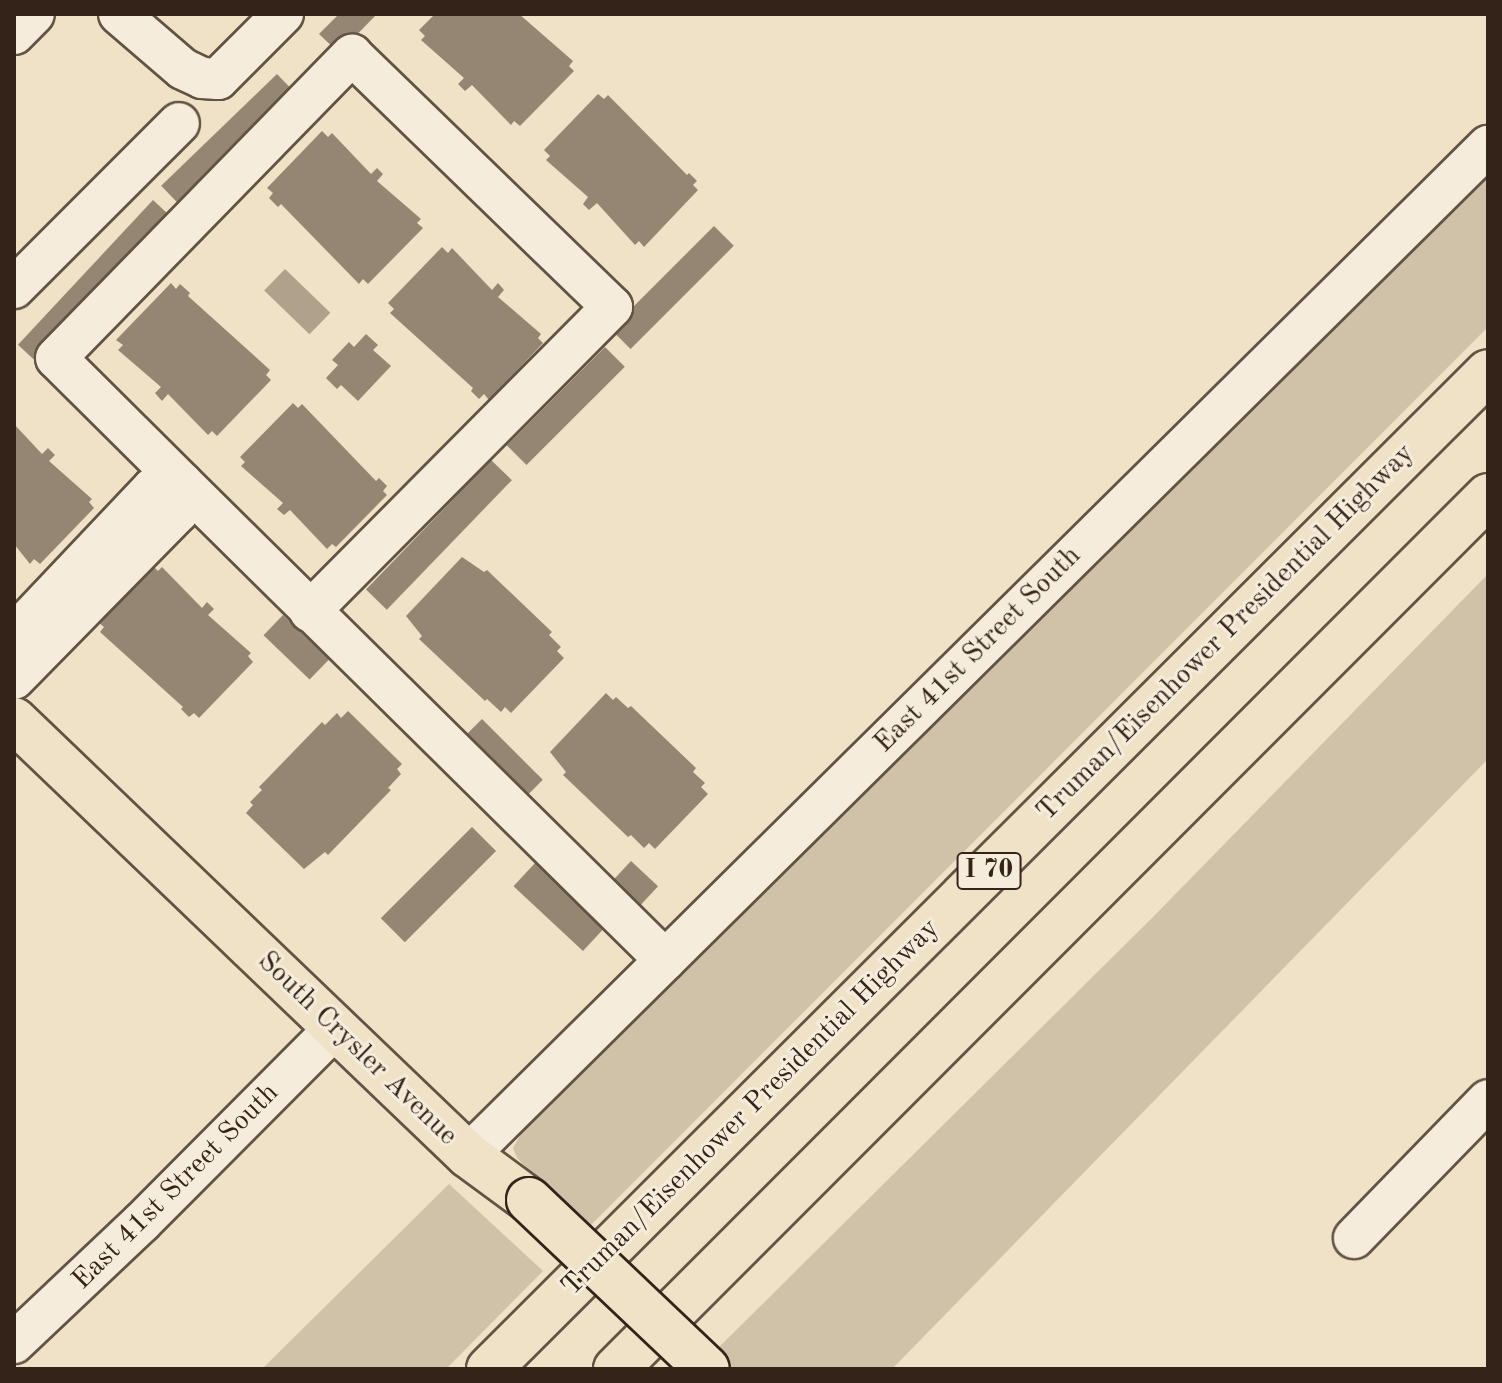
<!DOCTYPE html>
<style>
body{margin:0}
#map{position:relative;width:1502px;height:1383px;overflow:hidden;background:#efe2c7;font-family:"Old Standard TT",serif}
div>[style]{position:absolute}
[style*='--x']{left:calc(var(--x)*1px);top:calc(var(--y)*1px);width:calc(var(--w)*1px);rotate:calc(var(--a)*1deg)}
.green>*{inset:0;background:#cfc2a9}
.water>*{inset:0;background:#afa18c;transform-origin:0 0}
.building>*{inset:0;background:#958673;transform-origin:0 0}
.roads{filter:drop-shadow(2px 0 #635344) drop-shadow(-2px 0 #635344) drop-shadow(0 2px #635344) drop-shadow(0 -2px #635344)}
.minor>*{height:40px;margin:-20px;padding:0 20px;transform-origin:20px;border-radius:20px;background:#f5ecdb}
.major>*{height:44px;margin:-22px;padding:0 22px;transform-origin:22px;border-radius:22px;background:#efe2c7}
.highway>*{height:44px;margin:-22px;padding:0 22px;transform-origin:22px;border-radius:22px;background:#efe2c7}
.bridges{filter:drop-shadow(2px 0 #342319) drop-shadow(-2px 0 #342319) drop-shadow(0 2px #342319) drop-shadow(0 -2px #342319)}
.major-bridge>*{height:44px;margin:-22px;padding:0 22px;transform-origin:22px;border-radius:22px;background:#efe2c7}
span{translate:-50% -50%;white-space:nowrap;text-align:center;line-height:1.15;-webkit-text-stroke:6px #f5ecdb;paint-order:stroke}
.shield-label span{padding:2px 6px;background:#f5ecdb;border:2px solid;border-radius:6px;-webkit-text-stroke-width:0}
.shield-label{font-size:26px;color:#342319;font-weight:700}
.street-label{font-size:28px;color:#342319}
.frame{position:absolute;inset:0;border:16px solid #342319;pointer-events:none}
</style>
<div id="map">
<div class="green">
<i style="clip-path:polygon(1488px 165px,1488px 327px,586px 1230px,517px 1158px,513px 1148px,525px 1127px)"></i>
<i style="clip-path:polygon(1488px 574px,1488px 759px,892px 1369px,733px 1369px,715px 1351px,1154px 916px)"></i>
<i style="clip-path:polygon(449px 1184px,543px 1271px,446px 1369px,262px 1369px)"></i>
</div>
<div class="water">
<i style="left:285px;top:269px;width:63px;height:30px;rotate:44deg"></i>
</div>
<div class="building">
<i style="clip-path:polygon(339px 14px,377px 14px,339px 53px,319px 34px)"></i>
<i style="clip-path:polygon(435px 14px,519px 14px,573px 61px,569px 66px,574px 71px,520px 126px,514px 121px,511px 125px,472px 85px,465px 91px,458px 84px,464px 78px,421px 40px,425px 36px,419px 30px)"></i>
<i style="left:277px;top:74px;width:28px;height:161px;rotate:46deg"></i>
<i style="clip-path:polygon(598px 94px,604px 99px,608px 95px,687px 175px,689px 173px,697px 181px,693px 185px,698px 190px,644px 247px,639px 241px,635px 245px,597px 203px,589px 210px,583px 204px,588px 197px,546px 160px,550px 156px,544px 150px)"></i>
<i style="clip-path:polygon(322px 131px,328px 137px,332px 133px,371px 174px,377px 168px,383px 174px,377px 181px,421px 219px,417px 223px,423px 228px,368px 284px,363px 279px,359px 284px,281px 204px,278px 207px,269px 198px,273px 193px,267px 188px)"></i>
<i style="left:153px;top:200px;width:26px;height:198px;rotate:43deg"></i>
<i style="left:714px;top:226px;width:28px;height:146px;rotate:45deg"></i>
<i style="clip-path:polygon(442px 247px,448px 253px,452px 248px,492px 290px,498px 283px,504px 290px,498px 297px,541px 334px,538px 338px,543px 343px,489px 400px,484px 394px,479px 399px,471px 391px,473px 388px,390px 313px,394px 309px,388px 303px)"></i>
<i style="clip-path:polygon(171px 283px,176px 289px,180px 284px,190px 293px,188px 296px,270px 370px,266px 375px,271px 380px,217px 436px,212px 431px,208px 435px,168px 394px,162px 401px,155px 393px,161px 387px,118px 350px,123px 345px,116px 340px)"></i>
<i style="clip-path:polygon(366px 334px,378px 345px,373px 350px,391px 366px,358px 401px,341px 385px,337px 389px,326px 378px,338px 365px,332px 360px,349px 342px,354px 347px)"></i>
<i style="left:605px;top:347px;width:28px;height:139px;rotate:45deg"></i>
<i style="clip-path:polygon(293px 403px,298px 408px,302px 404px,376px 481px,379px 478px,387px 486px,383px 491px,387px 495px,336px 547px,332px 544px,327px 549px,290px 510px,284px 515px,277px 509px,283px 503px,241px 466px,245px 462px,240px 457px)"></i>
<i style="clip-path:polygon(14px 424px,42px 454px,48px 448px,55px 455px,49px 461px,92px 499px,89px 502px,94px 508px,40px 564px,34px 559px,30px 564px,14px 544px)"></i>
<i style="left:491px;top:460px;width:29px;height:180px;rotate:44deg"></i>
<i style="clip-path:polygon(462px 557px,484px 572px,487px 570px,552px 632px,549px 635px,561px 647px,557px 651px,564px 658px,511px 713px,505px 707px,501px 712px,487px 699px,485px 701px,419px 639px,422px 636px,406px 616px)"></i>
<i style="clip-path:polygon(152px 565px,158px 571px,162px 567px,202px 608px,207px 602px,214px 609px,208px 615px,251px 653px,248px 656px,253px 662px,199px 718px,194px 713px,189px 717px,181px 709px,183px 707px,100px 632px,104px 627px,98px 622px)"></i>
<i style="left:283px;top:615px;width:64px;height:28px;rotate:44deg"></i>
<i style="clip-path:polygon(606px 693px,613px 700px,616px 697px,628px 708px,631px 706px,696px 768px,693px 772px,705px 783px,701px 787px,708px 794px,655px 849px,649px 843px,644px 848px,631px 835px,628px 837px,563px 775px,566px 772px,550px 752px)"></i>
<i style="clip-path:polygon(348px 711px,402px 764px,397px 769px,401px 774px,388px 788px,391px 790px,328px 855px,325px 852px,304px 869px,246px 813px,253px 805px,250px 802px,262px 790px,259px 787px,322px 722px,325px 725px,337px 713px,341px 718px)"></i>
<i style="left:482px;top:719px;width:86px;height:33px;rotate:45deg"></i>
<i style="left:472px;top:827px;width:34px;height:129px;rotate:45deg"></i>
<i style="left:631px;top:861px;width:37px;height:31px;rotate:43deg"></i>
<i style="left:536px;top:862px;width:95px;height:33px;rotate:43deg"></i>
</div>
<div class="roads">
<div class="minor">
<i style="--x:119;--y:14;--w:84;--a:40.7"></i>
<i style="--x:183;--y:69;--w:21;--a:25"></i>
<i style="--x:202;--y:78;--w:16;--a:4"></i>
<i style="--x:218;--y:79;--w:92;--a:-45"></i>
<i style="--x:14;--y:34;--w:28;--a:-45"></i>
<i style="--x:14;--y:288;--w:233;--a:-45"></i>
<i style="--x:182;--y:483;--w:177;--a:-135.2"></i>
<i style="--x:56;--y:358;--w:424;--a:-45.7"></i>
<i style="--x:352;--y:55;--w:362;--a:44.1"></i>
<i style="--x:612;--y:307;--w:429;--a:134.8"></i>
<i style="--x:172;--y:492;--w:13;--a:-42"></i>
<i style="--x:182;--y:483;--w:679;--a:44.64"></i>
<i style="--x:14;--y:635;--w:202;--a:-46.6"></i>
<i style="--x:153;--y:488;--w:19;--a:12"></i>
<i style="--x:172;--y:492;--w:21;--a:73"></i>
<i style="--x:178;--y:512;--w:234;--a:134.5"></i>
<i style="--x:468;--y:1155;--w:1435;--a:-44.69"></i>
<i style="--x:1354;--y:1238;--w:192;--a:-45.8"></i>
<i style="--x:14;--y:1343;--w:175;--a:-43.4"></i>
<i style="--x:141;--y:1223;--w:275;--a:-45.1"></i>
</div>
<div class="major">
<i style="--x:14;--y:720;--w:629;--a:43.78"></i>
<i style="--x:468;--y:1155;--w:76;--a:36.4"></i>
</div>
<div class="highway">
<i style="--x:489;--y:1369;--w:1411;--a:-44.94"></i>
<i style="--x:616;--y:1369;--w:1234;--a:-45.03"></i>
</div>
</div>
<div class="bridges">
<div class="major-bridge">
<i style="--x:529;--y:1200;--w:245;--a:43.5"></i>
</div>
</div>
<div class="shield-label">
<span style="left:989px;top:871px">I 70</span>
</div>
<div class="street-label">
<span style="left:1226px;top:633px;rotate:-45deg">Truman/Eisenhower Presidential Highway</span>
<span style="left:978px;top:650px;rotate:-45deg">East 41st Street South</span>
<span style="left:357px;top:1049px;rotate:44deg">South Crysler Avenue</span>
<span style="left:751px;top:1108px;rotate:-45deg">Truman/Eisenhower Presidential Highway</span>
<span style="left:176px;top:1187px;rotate:-45deg">East 41st Street South</span>
</div>
<div class="frame"></div>
</div>
